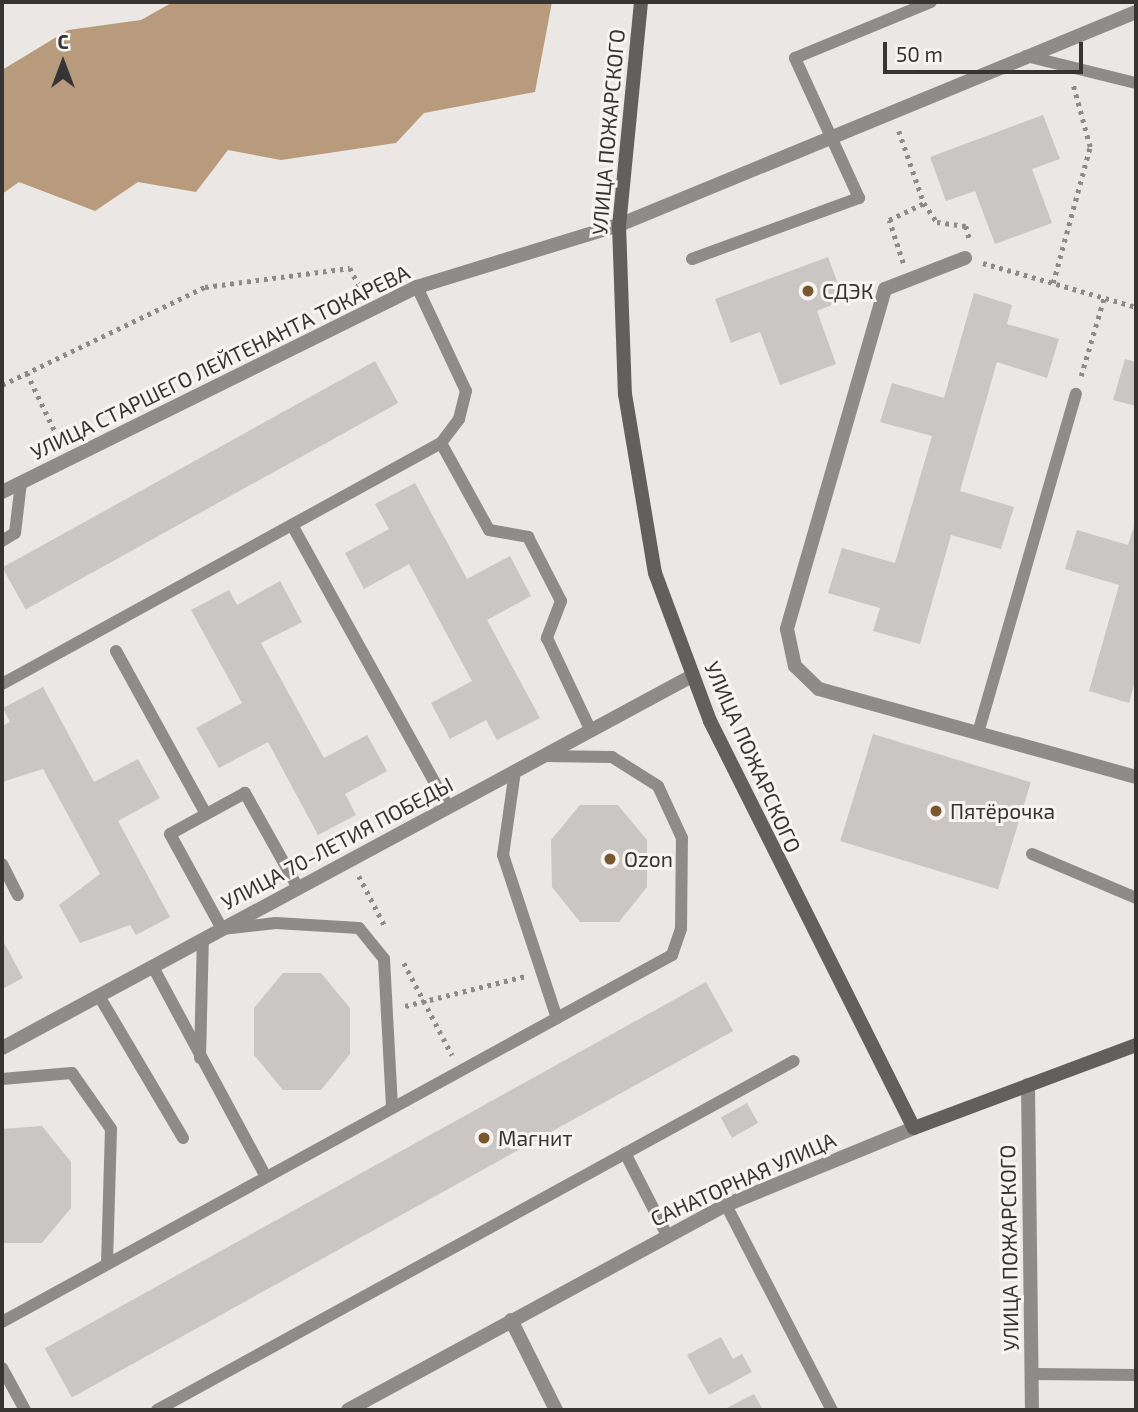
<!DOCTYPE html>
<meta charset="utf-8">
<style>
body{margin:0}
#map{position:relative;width:1138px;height:1412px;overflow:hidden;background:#eae7e4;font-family:"Exo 2",sans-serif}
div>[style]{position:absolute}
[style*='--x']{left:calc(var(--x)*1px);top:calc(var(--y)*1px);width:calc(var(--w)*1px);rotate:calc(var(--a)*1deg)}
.water>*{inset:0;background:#b89b7c}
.building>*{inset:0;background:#c9c6c3;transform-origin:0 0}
.path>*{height:4.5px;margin-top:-2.25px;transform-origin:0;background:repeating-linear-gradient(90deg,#8c8b89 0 3.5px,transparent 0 8.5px)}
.lane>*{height:12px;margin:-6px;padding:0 6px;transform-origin:6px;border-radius:6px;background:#8d8c8a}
.street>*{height:14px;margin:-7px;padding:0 7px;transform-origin:7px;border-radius:7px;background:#8d8c8a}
.secondary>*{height:14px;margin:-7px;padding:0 7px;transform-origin:7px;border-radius:7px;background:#62605f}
.dots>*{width:19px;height:19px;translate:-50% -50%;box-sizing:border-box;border:4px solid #f7f4f1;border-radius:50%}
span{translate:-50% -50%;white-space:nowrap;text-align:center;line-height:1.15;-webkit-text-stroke:6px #f7f4f1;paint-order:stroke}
.street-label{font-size:21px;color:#363534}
.poi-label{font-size:21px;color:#363534}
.left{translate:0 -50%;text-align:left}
.frame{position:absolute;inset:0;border:4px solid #363534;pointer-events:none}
.north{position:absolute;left:28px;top:28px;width:70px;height:70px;-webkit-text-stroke:5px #f7f4f1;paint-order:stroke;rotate:0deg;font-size:19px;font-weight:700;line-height:28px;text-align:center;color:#363534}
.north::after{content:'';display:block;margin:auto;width:24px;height:32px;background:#363534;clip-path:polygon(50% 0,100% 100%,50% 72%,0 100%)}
.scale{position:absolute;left:883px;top:42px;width:200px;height:32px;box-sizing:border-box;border:4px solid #363534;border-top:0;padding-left:9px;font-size:21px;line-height:24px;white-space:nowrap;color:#363534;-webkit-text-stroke:5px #f7f4f1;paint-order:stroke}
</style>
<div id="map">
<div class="water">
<i style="clip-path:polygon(173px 2px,552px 2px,535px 92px,424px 113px,396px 143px,281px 160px,228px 150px,196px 192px,138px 182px,95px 211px,19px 182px,2px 194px,2px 70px,68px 30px,141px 20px)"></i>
</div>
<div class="building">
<i style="clip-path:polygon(1043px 115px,1060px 159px,1032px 169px,1052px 223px,995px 244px,975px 191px,946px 201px,930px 157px)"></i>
<i style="clip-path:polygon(828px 257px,844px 300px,817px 311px,836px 364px,780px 385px,760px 332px,731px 343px,715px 299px)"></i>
<i style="clip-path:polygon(974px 293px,1012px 305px,1007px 324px,1059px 339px,1047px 378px,997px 362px,960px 491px,1014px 507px,1001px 549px,951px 535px,920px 644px,873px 631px,880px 608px,828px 593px,842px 548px,895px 563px,932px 436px,880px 422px,892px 383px,944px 398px)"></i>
<i style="clip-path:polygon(1125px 359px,1136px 362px,1136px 406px,1113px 400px)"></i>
<i style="left:375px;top:361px;width:48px;height:426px;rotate:61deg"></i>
<i style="clip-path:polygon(415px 483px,467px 579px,510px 556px,531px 596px,487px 620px,540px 718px,497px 740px,486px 720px,450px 739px,431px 703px,472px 681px,409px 564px,364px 589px,345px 553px,389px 529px,375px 504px)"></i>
<i style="clip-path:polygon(1136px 520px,1136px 678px,1129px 703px,1089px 691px,1119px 585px,1065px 569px,1077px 530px,1128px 545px)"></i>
<i style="clip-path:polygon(280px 581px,302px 622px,261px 643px,324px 758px,367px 735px,387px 771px,345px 794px,356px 815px,318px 835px,268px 742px,219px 768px,196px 728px,242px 703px,191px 610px,229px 590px,237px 605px)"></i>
<i style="clip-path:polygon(43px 687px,94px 782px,138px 759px,160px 798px,118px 821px,170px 917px,136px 935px,130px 925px,80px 943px,59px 905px,100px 874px,43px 769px,2px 782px,2px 726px,10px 722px,3px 708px)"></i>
<i style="left:873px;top:734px;width:165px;height:112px;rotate:17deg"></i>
<i style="clip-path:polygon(580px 805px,618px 805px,647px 840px,647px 887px,619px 922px,580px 922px,552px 887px,551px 840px)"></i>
<i style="clip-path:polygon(2px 939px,23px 978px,2px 989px)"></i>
<i style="clip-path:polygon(283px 973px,321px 973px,350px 1008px,350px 1054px,321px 1090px,283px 1090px,254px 1055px,254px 1008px)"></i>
<i style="left:706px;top:982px;width:56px;height:756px;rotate:61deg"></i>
<i style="left:747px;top:1103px;width:23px;height:30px;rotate:61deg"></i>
<i style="clip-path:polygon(42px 1126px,71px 1162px,71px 1208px,42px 1243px,4px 1243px,2px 1129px)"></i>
<i style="clip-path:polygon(721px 1337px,733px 1359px,742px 1354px,752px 1372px,709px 1395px,687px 1355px)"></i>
<i style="clip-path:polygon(754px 1394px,763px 1410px,723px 1410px)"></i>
</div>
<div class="path">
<i style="--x:899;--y:131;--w:76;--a:70.9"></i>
<i style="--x:903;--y:263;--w:45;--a:-108"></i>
<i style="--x:889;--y:220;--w:39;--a:-26"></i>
<i style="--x:924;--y:203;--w:23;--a:56"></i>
<i style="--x:937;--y:222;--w:29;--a:8"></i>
<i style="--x:966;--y:226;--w:16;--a:75"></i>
<i style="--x:983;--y:263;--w:159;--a:16"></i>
<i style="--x:1053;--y:283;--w:141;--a:-74.8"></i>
<i style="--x:1090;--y:147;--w:64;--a:-105.3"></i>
<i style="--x:27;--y:373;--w:76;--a:64.4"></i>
<i style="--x:1081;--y:376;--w:81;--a:-73.6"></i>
<i style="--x:2;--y:385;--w:225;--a:-25.8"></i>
<i style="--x:205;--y:287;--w:146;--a:-7.5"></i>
<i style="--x:350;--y:268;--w:28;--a:63"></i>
<i style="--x:359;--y:876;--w:59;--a:62.6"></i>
<i style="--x:404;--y:963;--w:104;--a:62.4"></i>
<i style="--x:405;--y:1006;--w:124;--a:-14"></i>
</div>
<div class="lane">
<i style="--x:1026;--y:56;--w:113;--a:13.8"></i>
<i style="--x:692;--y:259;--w:178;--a:-20.1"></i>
<i style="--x:859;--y:198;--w:154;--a:-114.6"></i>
<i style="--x:795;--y:58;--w:147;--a:-22.4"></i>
<i style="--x:441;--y:443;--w:99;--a:61.1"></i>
<i style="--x:489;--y:530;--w:40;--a:10"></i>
<i style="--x:528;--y:537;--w:72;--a:62.7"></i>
<i style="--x:561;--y:601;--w:40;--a:111"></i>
<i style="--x:547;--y:638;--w:103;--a:64.7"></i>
<i style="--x:292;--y:525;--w:322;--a:61"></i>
<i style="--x:2;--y:541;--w:15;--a:-32"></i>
<i style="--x:15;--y:533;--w:50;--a:-83.2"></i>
<i style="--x:116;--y:651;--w:186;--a:61.1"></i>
<i style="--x:2;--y:684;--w:501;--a:-28.77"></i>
<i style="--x:441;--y:443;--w:30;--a:-53"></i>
<i style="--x:459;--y:419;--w:29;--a:-76"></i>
<i style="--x:466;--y:391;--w:115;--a:-115.2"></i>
<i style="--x:978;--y:733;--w:353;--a:-73.9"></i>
<i style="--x:515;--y:771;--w:85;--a:98.1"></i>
<i style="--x:503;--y:855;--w:172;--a:71.7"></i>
<i style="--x:1032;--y:854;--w:113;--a:22.9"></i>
<i style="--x:2;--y:864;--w:35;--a:63"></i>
<i style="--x:298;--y:888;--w:109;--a:-119.2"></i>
<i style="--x:245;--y:793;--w:85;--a:151.3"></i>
<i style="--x:170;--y:834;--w:108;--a:61.3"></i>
<i style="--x:222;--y:929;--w:54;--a:-6.3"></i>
<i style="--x:276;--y:923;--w:83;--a:3.4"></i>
<i style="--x:359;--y:928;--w:40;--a:51"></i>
<i style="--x:384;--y:959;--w:149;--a:86.9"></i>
<i style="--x:153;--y:967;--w:238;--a:61.7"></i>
<i style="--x:99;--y:996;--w:165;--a:59.4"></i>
<i style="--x:200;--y:1058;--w:119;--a:-88.6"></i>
<i style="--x:2;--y:1079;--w:70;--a:-4.9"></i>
<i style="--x:72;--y:1073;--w:68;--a:55.1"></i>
<i style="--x:111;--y:1129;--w:135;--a:91.7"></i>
<i style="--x:625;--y:1153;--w:92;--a:62.9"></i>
<i style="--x:726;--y:1205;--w:231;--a:62.7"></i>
<i style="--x:2;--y:1322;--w:764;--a:-28.71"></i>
<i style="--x:672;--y:955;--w:28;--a:-71"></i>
<i style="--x:681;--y:929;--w:91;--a:-89.4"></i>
<i style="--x:682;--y:838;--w:57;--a:-114.8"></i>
<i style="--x:658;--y:786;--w:54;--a:-147.8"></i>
<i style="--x:612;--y:757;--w:68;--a:-179.2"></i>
<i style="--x:2;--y:1368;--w:48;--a:61.3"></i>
<i style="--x:1031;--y:1374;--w:105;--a:0.5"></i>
<i style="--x:157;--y:1410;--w:726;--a:-28.72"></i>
</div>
<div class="street">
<i style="--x:965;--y:258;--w:86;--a:158.8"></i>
<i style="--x:885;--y:289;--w:354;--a:106.1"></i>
<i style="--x:787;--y:629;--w:38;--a:78"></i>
<i style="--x:795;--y:666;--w:33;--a:44"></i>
<i style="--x:819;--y:689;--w:329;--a:15.5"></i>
<i style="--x:2;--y:492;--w:463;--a:-26.3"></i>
<i style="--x:417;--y:287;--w:211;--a:-17.1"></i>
<i style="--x:619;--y:225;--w:559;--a:-22.39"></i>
<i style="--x:2;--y:1048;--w:784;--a:-28.33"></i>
<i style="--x:1028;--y:1085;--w:325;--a:89.3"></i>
<i style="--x:511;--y:1320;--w:101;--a:63.4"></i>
<i style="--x:348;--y:1410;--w:430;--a:-28.5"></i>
<i style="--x:726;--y:1205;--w:203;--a:-22.3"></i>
</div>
<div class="secondary">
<i style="--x:641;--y:2;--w:224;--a:95.6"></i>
<i style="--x:619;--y:225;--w:169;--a:88"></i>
<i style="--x:625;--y:394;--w:181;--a:80.5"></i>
<i style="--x:655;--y:573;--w:158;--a:69.6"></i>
<i style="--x:710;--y:721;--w:455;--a:63.4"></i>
<i style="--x:914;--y:1128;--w:237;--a:-20.5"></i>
</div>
<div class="dots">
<i style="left:808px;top:291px;background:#7a572f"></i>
<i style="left:936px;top:811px;background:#7a572f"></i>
<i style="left:610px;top:859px;background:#7a572f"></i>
<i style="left:484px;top:1138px;background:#7a572f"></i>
</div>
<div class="street-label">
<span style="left:608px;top:132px;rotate:-85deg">УЛИЦА ПОЖАРСКОГО</span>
<span style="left:220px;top:362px;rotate:-26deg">УЛИЦА СТАРШЕГО ЛЕЙТЕНАНТА ТОКАРЕВА</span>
<span style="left:753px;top:757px;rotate:66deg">УЛИЦА ПОЖАРСКОГО</span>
<span style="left:337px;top:843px;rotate:-28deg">УЛИЦА 70-ЛЕТИЯ ПОБЕДЫ</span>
<span style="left:743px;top:1179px;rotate:-24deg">САНАТОРНАЯ УЛИЦА</span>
<span style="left:1009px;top:1248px;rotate:-91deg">УЛИЦА ПОЖАРСКОГО</span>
</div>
<div class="poi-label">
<span class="left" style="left:822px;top:291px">СДЭК</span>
<span class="left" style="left:950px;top:811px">Пятёрочка</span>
<span class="left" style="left:624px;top:859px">Ozon</span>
<span class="left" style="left:498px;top:1138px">Магнит</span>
</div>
<div class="frame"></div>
<div class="north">С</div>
<div class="scale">50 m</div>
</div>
